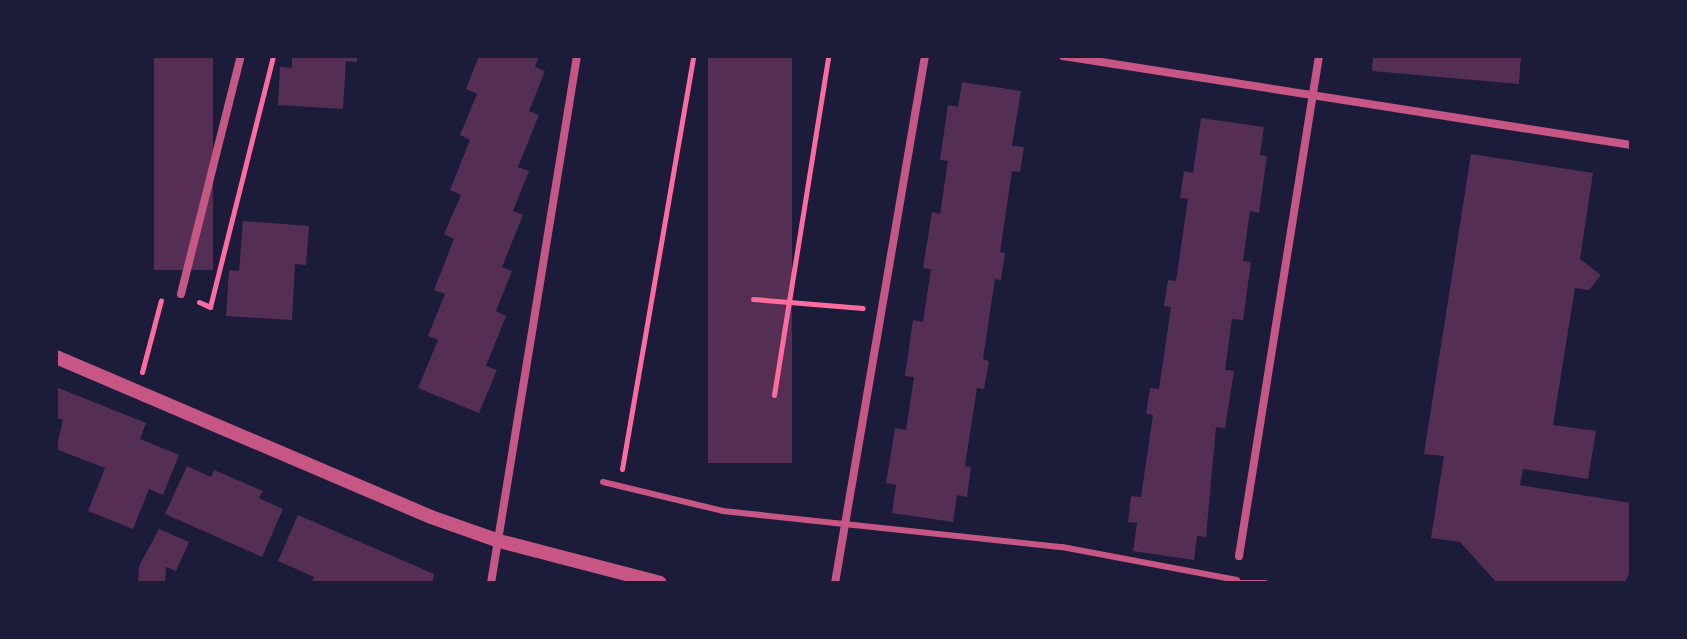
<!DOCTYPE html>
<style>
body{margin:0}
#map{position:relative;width:1687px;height:639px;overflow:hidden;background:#1b1b3a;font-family:"PT Sans Narrow",sans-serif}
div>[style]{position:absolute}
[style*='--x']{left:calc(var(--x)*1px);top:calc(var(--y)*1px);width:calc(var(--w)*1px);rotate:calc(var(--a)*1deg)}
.building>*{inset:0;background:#542f53;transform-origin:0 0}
.path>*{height:5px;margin:-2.5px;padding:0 2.5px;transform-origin:2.5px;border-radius:2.5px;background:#ff6b9d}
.service>*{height:6px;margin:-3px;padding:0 3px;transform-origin:3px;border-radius:3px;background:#c65784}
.minor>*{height:8px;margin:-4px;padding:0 4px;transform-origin:4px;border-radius:4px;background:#c65784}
.tertiary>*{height:14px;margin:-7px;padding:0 7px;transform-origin:7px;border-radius:7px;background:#c65784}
span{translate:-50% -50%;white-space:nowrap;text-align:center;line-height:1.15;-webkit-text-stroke:6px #1b1b3a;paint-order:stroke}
.frame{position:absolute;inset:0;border:58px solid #1b1b3a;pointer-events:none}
</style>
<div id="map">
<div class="building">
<i style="left:154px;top:56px;width:59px;height:214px"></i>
<i style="clip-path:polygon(292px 56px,357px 56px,357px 62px,346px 61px,343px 109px,278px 105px,280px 67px,292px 68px)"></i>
<i style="clip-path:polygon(479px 56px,539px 56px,535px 67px,545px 71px,529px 111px,539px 115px,518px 167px,529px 171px,513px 211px,523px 215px,502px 267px,512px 271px,496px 311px,506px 316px,486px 366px,497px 370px,479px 413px,418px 388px,438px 340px,428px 336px,445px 294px,434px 290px,454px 239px,444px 234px,461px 195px,450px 190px,470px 140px,460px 135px,477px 94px,466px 89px)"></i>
<i style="left:708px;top:56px;width:84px;height:407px"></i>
<i style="clip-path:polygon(1373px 56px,1521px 56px,1519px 84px,1372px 71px)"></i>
<i style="clip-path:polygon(962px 82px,1021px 91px,1012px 146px,1024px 147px,1020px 172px,1012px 171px,1000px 252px,1005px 253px,1001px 280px,995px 279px,983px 359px,989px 361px,984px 389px,977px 388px,965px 466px,971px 467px,967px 497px,957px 495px,953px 522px,892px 513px,896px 485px,886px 483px,895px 428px,906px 430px,914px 377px,905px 376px,913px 320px,923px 322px,931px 269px,923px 268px,932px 212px,940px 214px,948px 161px,940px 160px,948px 105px,958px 107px)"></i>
<i style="clip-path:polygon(1201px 118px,1264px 127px,1260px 155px,1267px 156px,1259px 213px,1250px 211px,1243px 261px,1251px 262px,1243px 320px,1232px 319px,1225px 370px,1234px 371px,1225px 428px,1216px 427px,1206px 537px,1197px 536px,1194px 560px,1133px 551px,1137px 523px,1128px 522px,1131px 496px,1141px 497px,1153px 415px,1146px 414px,1150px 388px,1159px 389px,1171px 307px,1164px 306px,1168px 280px,1176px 281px,1188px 199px,1180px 198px,1184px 171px,1193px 173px)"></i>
<i style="clip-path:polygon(1471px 154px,1593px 173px,1580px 259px,1601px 275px,1589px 290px,1575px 288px,1553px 425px,1596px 431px,1588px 479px,1523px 469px,1520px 485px,1631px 503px,1631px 569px,1625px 583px,1497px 583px,1460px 542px,1431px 538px,1444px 456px,1424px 454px)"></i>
<i style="clip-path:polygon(243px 221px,309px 226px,306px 265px,295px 264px,292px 320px,226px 316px,229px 270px,239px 271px)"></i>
<i style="clip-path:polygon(56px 387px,146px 423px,140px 439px,179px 455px,163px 495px,149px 489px,133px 529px,88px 511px,105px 468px,56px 449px,63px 420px,56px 418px)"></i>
<i style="clip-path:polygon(187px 466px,211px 477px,214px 470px,263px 491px,259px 498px,283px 509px,262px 557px,165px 514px)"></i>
<i style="clip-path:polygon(298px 515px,434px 574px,432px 583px,311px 583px,314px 577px,278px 561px)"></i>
<i style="clip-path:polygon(159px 529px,189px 542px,176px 571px,166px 567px,165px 583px,138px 583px,139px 566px)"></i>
</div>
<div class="path">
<i style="--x:753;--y:299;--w:110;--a:4.7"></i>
<i style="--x:199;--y:302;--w:12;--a:24"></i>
<i style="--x:210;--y:307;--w:259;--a:-75.9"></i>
<i style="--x:142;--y:372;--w:74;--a:-75.2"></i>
<i style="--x:774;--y:395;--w:343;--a:-80.9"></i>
<i style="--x:622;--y:469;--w:419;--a:-80.2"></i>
</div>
<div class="service">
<i style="--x:603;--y:482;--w:123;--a:13.6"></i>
<i style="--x:723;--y:511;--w:341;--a:6.1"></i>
<i style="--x:1062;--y:547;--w:178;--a:10.7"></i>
<i style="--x:1236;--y:583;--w:29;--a:0"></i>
</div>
<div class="minor">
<i style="--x:1063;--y:56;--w:575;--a:8.91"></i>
<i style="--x:181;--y:294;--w:245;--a:-75.9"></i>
<i style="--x:1239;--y:556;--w:506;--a:-80.91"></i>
<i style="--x:491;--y:583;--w:534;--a:-80.73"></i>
<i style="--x:835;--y:583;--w:535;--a:-80.31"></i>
</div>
<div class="tertiary">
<i style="--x:56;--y:357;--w:408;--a:23.1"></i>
<i style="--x:431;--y:517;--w:72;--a:19.4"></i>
<i style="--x:499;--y:541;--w:166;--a:14.6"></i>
</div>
<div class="frame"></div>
</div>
